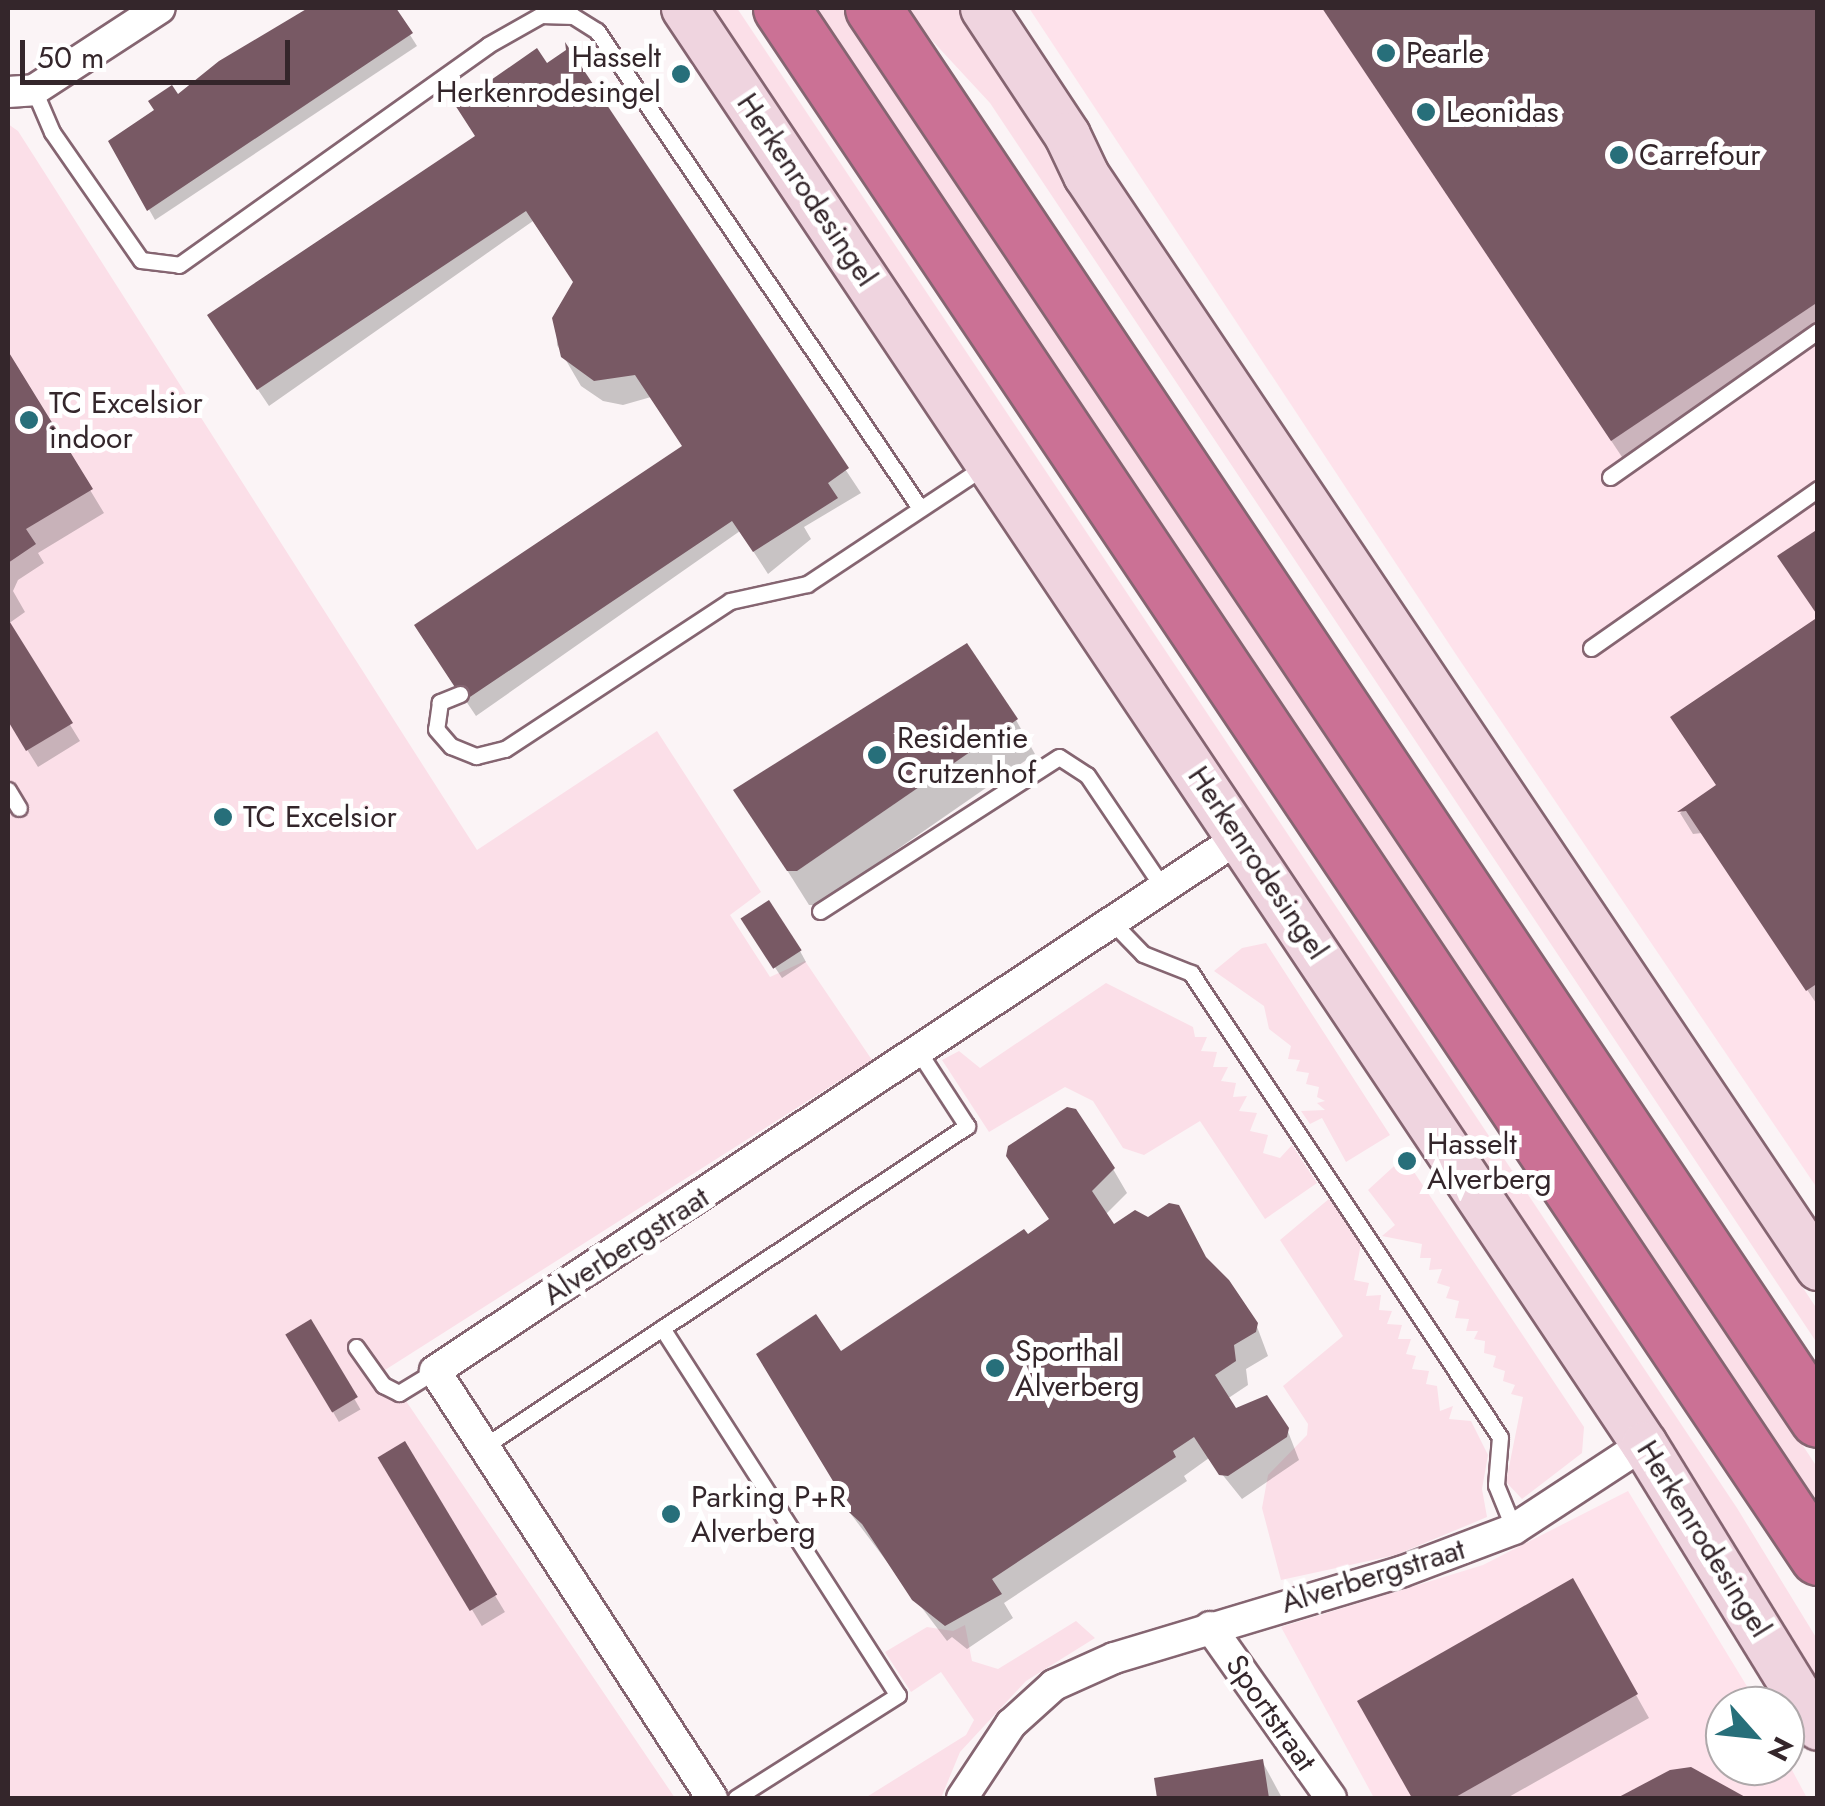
<!DOCTYPE html>
<style>
body{margin:0}
#map{position:relative;width:1825px;height:1806px;overflow:hidden;background:#fbf4f6;font-family:Jost,sans-serif}
div>[style]{position:absolute}
[style*='--x']{left:calc(var(--x)*1px);top:calc(var(--y)*1px);width:calc(var(--w)*1px);rotate:calc(var(--a)*1deg)}
.built>*{inset:0;background:#fee2eb}
.green>*{inset:0;background:#fbdfe8}
.shadow>*{inset:0;background:#0003;transform-origin:0 0}
.building>*{inset:0;background:#785964;transform-origin:0 0}
.roads{filter:drop-shadow(2px 0 #856571) drop-shadow(-2px 0 #856571) drop-shadow(0 2px #856571) drop-shadow(0 -2px #856571)}
.lane>*{height:15px;margin:-7.5px;padding:0 7.5px;transform-origin:7.5px;border-radius:7.5px;background:#fff}
.street>*{height:30px;margin:-15px;padding:0 15px;transform-origin:15px;border-radius:15px;background:#fff}
.secondary>*{height:45px;margin:-22.5px;padding:0 22.5px;transform-origin:22.5px;border-radius:22.5px;background:#efd4df}
.highway>*{height:55px;margin:-27.5px;padding:0 27.5px;transform-origin:27.5px;border-radius:27.5px;background:#cb7195}
.dots>*{width:28px;height:28px;translate:-50% -50%;box-sizing:border-box;border:5px solid #fff;border-radius:50%}
span{translate:-50% -50%;white-space:nowrap;text-align:center;line-height:1.15;-webkit-text-stroke:10px #fff;paint-order:stroke}
.poi-label{font-size:30px;color:#34262b}
.left{translate:0 -50%;text-align:left}
.right{translate:-100% -50%;text-align:right}
.street-label{font-size:30px;color:#34262b}
.frame{position:absolute;inset:0;border:10px solid #34262b;pointer-events:none}
.north{position:absolute;left:1705px;top:1686px;width:100px;height:100px;box-sizing:border-box;background:#fff;border:2px solid #aea8aa;border-radius:50%;rotate:117deg;font-size:28px;font-weight:700;line-height:40px;text-align:center;color:#34262b}
.north::after{content:'';display:block;margin:auto;width:35px;height:45px;background:#276f7a;clip-path:polygon(50% 0,100% 100%,50% 72%,0 100%)}
.scale{position:absolute;left:20px;top:40px;width:270px;height:45px;box-sizing:border-box;border:5px solid #34262b;border-top:0;padding-left:12px;font-size:30px;line-height:35px;white-space:nowrap;color:#34262b;-webkit-text-stroke:8px #fff;paint-order:stroke}
</style>
<div id="map">
<div class="built">
<i style="clip-path:polygon(1029px 8px,1817px 8px,1817px 1188px,1459px 659px)"></i>
<i style="clip-path:polygon(1628px 1491px,1759px 1706px,1725px 1706px,1725px 1766px,1785px 1766px,1785px 1757px,1807px 1798px,1374px 1798px,1281px 1627px,1483px 1565px)"></i>
</div>
<div class="green">
<i style="clip-path:polygon(704px 8px,737px 8px,1737px 1508px,1817px 1639px,1817px 1691px)"></i>
<i style="clip-path:polygon(809px 8px,853px 8px,1817px 1467px,1817px 1517px)"></i>
<i style="clip-path:polygon(902px 8px,963px 8px,1033px 104px,1055px 161px,1817px 1309px,1817px 1343px,990px 103px)"></i>
<i style="clip-path:polygon(8px 124px,18px 131px,477px 850px,657px 731px,761px 892px,730px 915px,770px 977px,805px 961px,872px 1060px,385px 1370px,675px 1798px,8px 1798px)"></i>
<i style="clip-path:polygon(1266px 943px,1390px 1135px,1346px 1162px,1322px 1118px,1310px 1124px,1301px 1111px,1325px 1110px,1317px 1103px,1325px 1101px,1317px 1097px,1319px 1087px,1306px 1084px,1309px 1073px,1296px 1071px,1300px 1060px,1288px 1059px,1291px 1046px,1269px 1029px,1264px 1006px,1214px 971px,1242px 948px)"></i>
<i style="clip-path:polygon(1106px 983px,1193px 1027px,1195px 1037px,1207px 1037px,1201px 1051px,1217px 1052px,1213px 1067px,1228px 1067px,1221px 1081px,1236px 1083px,1233px 1097px,1247px 1096px,1239px 1111px,1257px 1113px,1250px 1131px,1268px 1135px,1263px 1153px,1280px 1158px,1292px 1145px,1317px 1183px,1265px 1219px,1200px 1121px,1144px 1155px,1123px 1148px,1093px 1101px,1065px 1087px,989px 1132px,942px 1060px,959px 1051px,980px 1068px)"></i>
<i style="clip-path:polygon(1404px 1157px,1584px 1427px,1582px 1453px,1522px 1499px,1506px 1482px,1523px 1397px,1511px 1394px,1515px 1385px,1503px 1381px,1505px 1371px,1493px 1367px,1496px 1356px,1484px 1353px,1485px 1341px,1474px 1339px,1478px 1331px,1466px 1331px,1469px 1319px,1455px 1318px,1459px 1301px,1446px 1298px,1450px 1287px,1437px 1283px,1442px 1269px,1429px 1270px,1431px 1258px,1420px 1258px,1422px 1244px,1382px 1236px,1395px 1225px,1368px 1190px)"></i>
<i style="clip-path:polygon(1330px 1198px,1361px 1244px,1354px 1280px,1369px 1283px,1366px 1296px,1381px 1295px,1379px 1310px,1392px 1311px,1387px 1324px,1402px 1325px,1398px 1339px,1411px 1339px,1406px 1354px,1416px 1356px,1412px 1369px,1429px 1371px,1426px 1384px,1437px 1386px,1440px 1411px,1453px 1406px,1449px 1419px,1471px 1421px,1488px 1455px,1482px 1489px,1487px 1517px,1396px 1555px,1281px 1580px,1262px 1508px,1268px 1475px,1307px 1435px,1308px 1424px,1283px 1386px,1343px 1336px,1280px 1240px)"></i>
<i style="clip-path:polygon(1076px 1621px,1095px 1638px,1026px 1681px,960px 1752px,941px 1798px,865px 1798px,966px 1735px,974px 1720px,941px 1672px,911px 1692px,885px 1652px,927px 1627px,953px 1631px,965px 1625px,972px 1661px,998px 1669px)"></i>
</div>
<div class="shadow">
<i style="clip-path:polygon(311px 8px,393px 8px,417px 46px,155px 220px,111px 142px)"></i>
<i style="clip-path:polygon(1323px 8px,1818px 8px,1818px 334px,1626px 463px)"></i>
<i style="clip-path:polygon(568px 52px,861px 493px,804px 527px,811px 539px,768px 574px,740px 531px,476px 716px,427px 643px,684px 448px,651px 397px,623px 405px,603px 401px,581px 386px,557px 345px,556px 311px,575px 284px,533px 221px,269px 406px,220px 333px,477px 137px)"></i>
<i style="clip-path:polygon(8px 355px,104px 513px,38px 553px,44px 563px,18px 580px,13px 591px,25px 612px,8px 624px,80px 741px,38px 767px,8px 719px)"></i>
<i style="clip-path:polygon(1818px 620px,1818px 1006px,1702px 833px,1693px 834px,1680px 813px,1718px 787px)"></i>
<i style="clip-path:polygon(1016px 720px,1035px 754px,817px 905px,809px 905px,737px 791px)"></i>
<i style="clip-path:polygon(751px 931px,800px 951px,806px 962px,782px 978px)"></i>
<i style="clip-path:polygon(1113px 1169px,1127px 1193px,1105px 1215px,1113px 1228px,1208px 1263px,1256px 1324px,1268px 1356px,1246px 1369px,1248px 1385px,1227px 1399px,1236px 1411px,1287px 1429px,1299px 1460px,1242px 1499px,1209px 1458px,1184px 1476px,1187px 1481px,1004px 1603px,1013px 1618px,967px 1649px,952px 1637px,947px 1641px,841px 1501px,840px 1354px,1027px 1238px)"></i>
<i style="left:310px;top:1322px;width:101px;height:25px;rotate:60deg"></i>
<i style="left:404px;top:1444px;width:196px;height:27px;rotate:59deg"></i>
<i style="clip-path:polygon(1572px 1581px,1649px 1718px,1507px 1798px,1415px 1798px,1360px 1702px)"></i>
<i style="clip-path:polygon(1262px 1761px,1282px 1798px,1159px 1798px,1157px 1780px)"></i>
<i style="clip-path:polygon(1691px 1769px,1739px 1798px,1622px 1798px,1645px 1784px)"></i>
</div>
<div class="building">
<i style="clip-path:polygon(308px 8px,396px 8px,413px 33px,147px 211px,108px 141px,154px 110px,148px 101px,172px 85px,178px 94px,219px 61px)"></i>
<i style="clip-path:polygon(1322px 8px,1818px 8px,1818px 302px,1611px 441px)"></i>
<i style="clip-path:polygon(565px 42px,849px 468px,828px 483px,838px 498px,753px 552px,732px 521px,464px 701px,414px 625px,682px 446px,635px 375px,594px 381px,561px 357px,552px 318px,573px 282px,526px 211px,257px 390px,207px 315px,475px 136px,455px 105px,537px 48px,547px 63px,566px 50px)"></i>
<i style="clip-path:polygon(8px 351px,93px 489px,26px 529px,36px 544px,8px 563px)"></i>
<i style="clip-path:polygon(1818px 529px,1818px 616px,1777px 556px)"></i>
<i style="clip-path:polygon(1818px 617px,1818px 983px,1806px 991px,1686px 811px,1677px 812px,1716px 785px,1670px 717px)"></i>
<i style="clip-path:polygon(8px 619px,73px 723px,26px 751px,8px 721px)"></i>
<i style="clip-path:polygon(967px 643px,1018px 719px,797px 871px,787px 871px,733px 790px)"></i>
<i style="left:769px;top:900px;width:60px;height:34px;rotate:57deg"></i>
<i style="clip-path:polygon(1067px 1107px,1076px 1109px,1115px 1168px,1092px 1191px,1114px 1224px,1135px 1210px,1148px 1217px,1169px 1203px,1179px 1205px,1206px 1257px,1229px 1280px,1258px 1323px,1256px 1332px,1234px 1345px,1236px 1361px,1215px 1375px,1236px 1408px,1267px 1395px,1289px 1428px,1287px 1437px,1228px 1476px,1219px 1475px,1194px 1437px,1173px 1451px,1176px 1457px,992px 1579px,1002px 1594px,945px 1626px,912px 1600px,862px 1524px,838px 1502px,839px 1491px,756px 1354px,816px 1314px,841px 1351px,1024px 1229px,1028px 1234px,1049px 1219px,1006px 1156px,1008px 1146px)"></i>
<i style="left:311px;top:1319px;width:91px;height:30px;rotate:59deg"></i>
<i style="left:405px;top:1441px;width:179px;height:32px;rotate:59deg"></i>
<i style="clip-path:polygon(1573px 1578px,1638px 1694px,1454px 1798px,1412px 1798px,1357px 1701px)"></i>
<i style="clip-path:polygon(1263px 1759px,1269px 1798px,1157px 1798px,1154px 1778px)"></i>
<i style="clip-path:polygon(1691px 1767px,1747px 1798px,1617px 1798px,1670px 1770px)"></i>
</div>
<div class="roads">
<div class="lane">
<i style="--x:34;--y:90;--w:46;--a:66.8"></i>
<i style="--x:52;--y:132;--w:156;--a:55.2"></i>
<i style="--x:141;--y:260;--w:38;--a:7"></i>
<i style="--x:179;--y:265;--w:379;--a:-35.4"></i>
<i style="--x:488;--y:45;--w:61;--a:-29.5"></i>
<i style="--x:541;--y:15;--w:32;--a:2"></i>
<i style="--x:573;--y:16;--w:28;--a:32"></i>
<i style="--x:597;--y:31;--w:572;--a:55.89"></i>
<i style="--x:1610;--y:477;--w:254;--a:-35.1"></i>
<i style="--x:1591;--y:648;--w:277;--a:-35"></i>
<i style="--x:460;--y:694;--w:22;--a:158"></i>
<i style="--x:440;--y:702;--w:27;--a:98"></i>
<i style="--x:436;--y:729;--w:23;--a:49"></i>
<i style="--x:451;--y:746;--w:27;--a:22"></i>
<i style="--x:476;--y:756;--w:30;--a:-14"></i>
<i style="--x:505;--y:749;--w:269;--a:-33.3"></i>
<i style="--x:730;--y:601;--w:79;--a:-12.4"></i>
<i style="--x:807;--y:584;--w:212;--a:-33.5"></i>
<i style="--x:8;--y:790;--w:21;--a:59"></i>
<i style="--x:820;--y:911;--w:284;--a:-32.8"></i>
<i style="--x:1059;--y:757;--w:33;--a:33"></i>
<i style="--x:1087;--y:775;--w:138;--a:56"></i>
<i style="--x:1113;--y:923;--w:43;--a:45.9"></i>
<i style="--x:1143;--y:954;--w:52;--a:21.6"></i>
<i style="--x:1191;--y:973;--w:557;--a:56.34"></i>
<i style="--x:1500;--y:1437;--w:48;--a:94.8"></i>
<i style="--x:1496;--y:1485;--w:48;--a:67.8"></i>
<i style="--x:662;--y:1328;--w:436;--a:57.3"></i>
<i style="--x:898;--y:1695;--w:192;--a:147.6"></i>
<i style="--x:356;--y:1347;--w:47;--a:54.6"></i>
<i style="--x:383;--y:1385;--w:18;--a:27"></i>
<i style="--x:399;--y:1393;--w:42;--a:-31.4"></i>
<i style="--x:483;--y:1447;--w:581;--a:-33.55"></i>
<i style="--x:967;--y:1126;--w:86;--a:-123.1"></i>
</div>
<div class="street">
<i style="--x:8;--y:92;--w:26;--a:-4"></i>
<i style="--x:34;--y:90;--w:150;--a:-33.1"></i>
<i style="--x:1210;--y:1627;--w:209;--a:54.7"></i>
<i style="--x:712;--y:1798;--w:509;--a:-122.97"></i>
<i style="--x:435;--y:1371;--w:966;--a:-33.56"></i>
<i style="--x:962;--y:1798;--w:89;--a:-56.5"></i>
<i style="--x:1011;--y:1724;--w:58;--a:-42.2"></i>
<i style="--x:1054;--y:1685;--w:66;--a:-24.2"></i>
<i style="--x:1114;--y:1658;--w:300;--a:-16.7"></i>
<i style="--x:1401;--y:1572;--w:121;--a:-20.8"></i>
<i style="--x:1514;--y:1529;--w:155;--a:-33.2"></i>
</div>
<div class="secondary">
<i style="--x:684;--y:8;--w:1727;--a:56.24"></i>
<i style="--x:1644;--y:1444;--w:332;--a:58.4"></i>
<i style="--x:983;--y:8;--w:152;--a:56.5"></i>
<i style="--x:1067;--y:135;--w:44;--a:64.6"></i>
<i style="--x:1086;--y:175;--w:1315;--a:56.16"></i>
</div>
<div class="highway">
<i style="--x:781;--y:8;--w:1864;--a:56.2"></i>
<i style="--x:873;--y:8;--w:1698;--a:56.19"></i>
</div>
</div>
<div class="dots">
<i style="left:1386px;top:53px;background:#276f7a"></i>
<i style="left:681px;top:74px;background:#276f7a"></i>
<i style="left:1426px;top:112px;background:#276f7a"></i>
<i style="left:1619px;top:155px;background:#276f7a"></i>
<i style="left:29px;top:420px;background:#276f7a"></i>
<i style="left:877px;top:755px;background:#276f7a"></i>
<i style="left:223px;top:817px;background:#276f7a"></i>
<i style="left:1407px;top:1161px;background:#276f7a"></i>
<i style="left:995px;top:1368px;background:#276f7a"></i>
<i style="left:671px;top:1514px;background:#276f7a"></i>
</div>
<div class="poi-label">
<span class="left" style="left:1406px;top:53px">Pearle</span>
<span class="right" style="left:661px;top:74px">Hasselt<br>Herkenrodesingel</span>
<span class="left" style="left:1446px;top:112px">Leonidas</span>
<span class="left" style="left:1639px;top:155px">Carrefour</span>
<span class="left" style="left:49px;top:420px">TC Excelsior<br>indoor</span>
<span class="left" style="left:897px;top:755px">Residentie<br>Crutzenhof</span>
<span class="left" style="left:243px;top:817px">TC Excelsior</span>
<span class="left" style="left:1427px;top:1161px">Hasselt<br>Alverberg</span>
<span class="left" style="left:1015px;top:1368px">Sporthal<br>Alverberg</span>
<span class="left" style="left:691px;top:1514px">Parking P+R<br>Alverberg</span>
</div>
<div class="street-label">
<span style="left:807px;top:190px;rotate:56deg">Herkenrodesingel</span>
<span style="left:1258px;top:863px;rotate:56deg">Herkenrodesingel</span>
<span style="left:626px;top:1246px;rotate:-33deg">Alverbergstraat</span>
<span style="left:1704px;top:1539px;rotate:58deg">Herkenrodesingel</span>
<span style="left:1373px;top:1576px;rotate:-17deg">Alverbergstraat</span>
<span style="left:1271px;top:1713px;rotate:55deg">Sportstraat</span>
</div>
<div class="frame"></div>
<div class="north">N</div>
<div class="scale">50 m</div>
</div>
